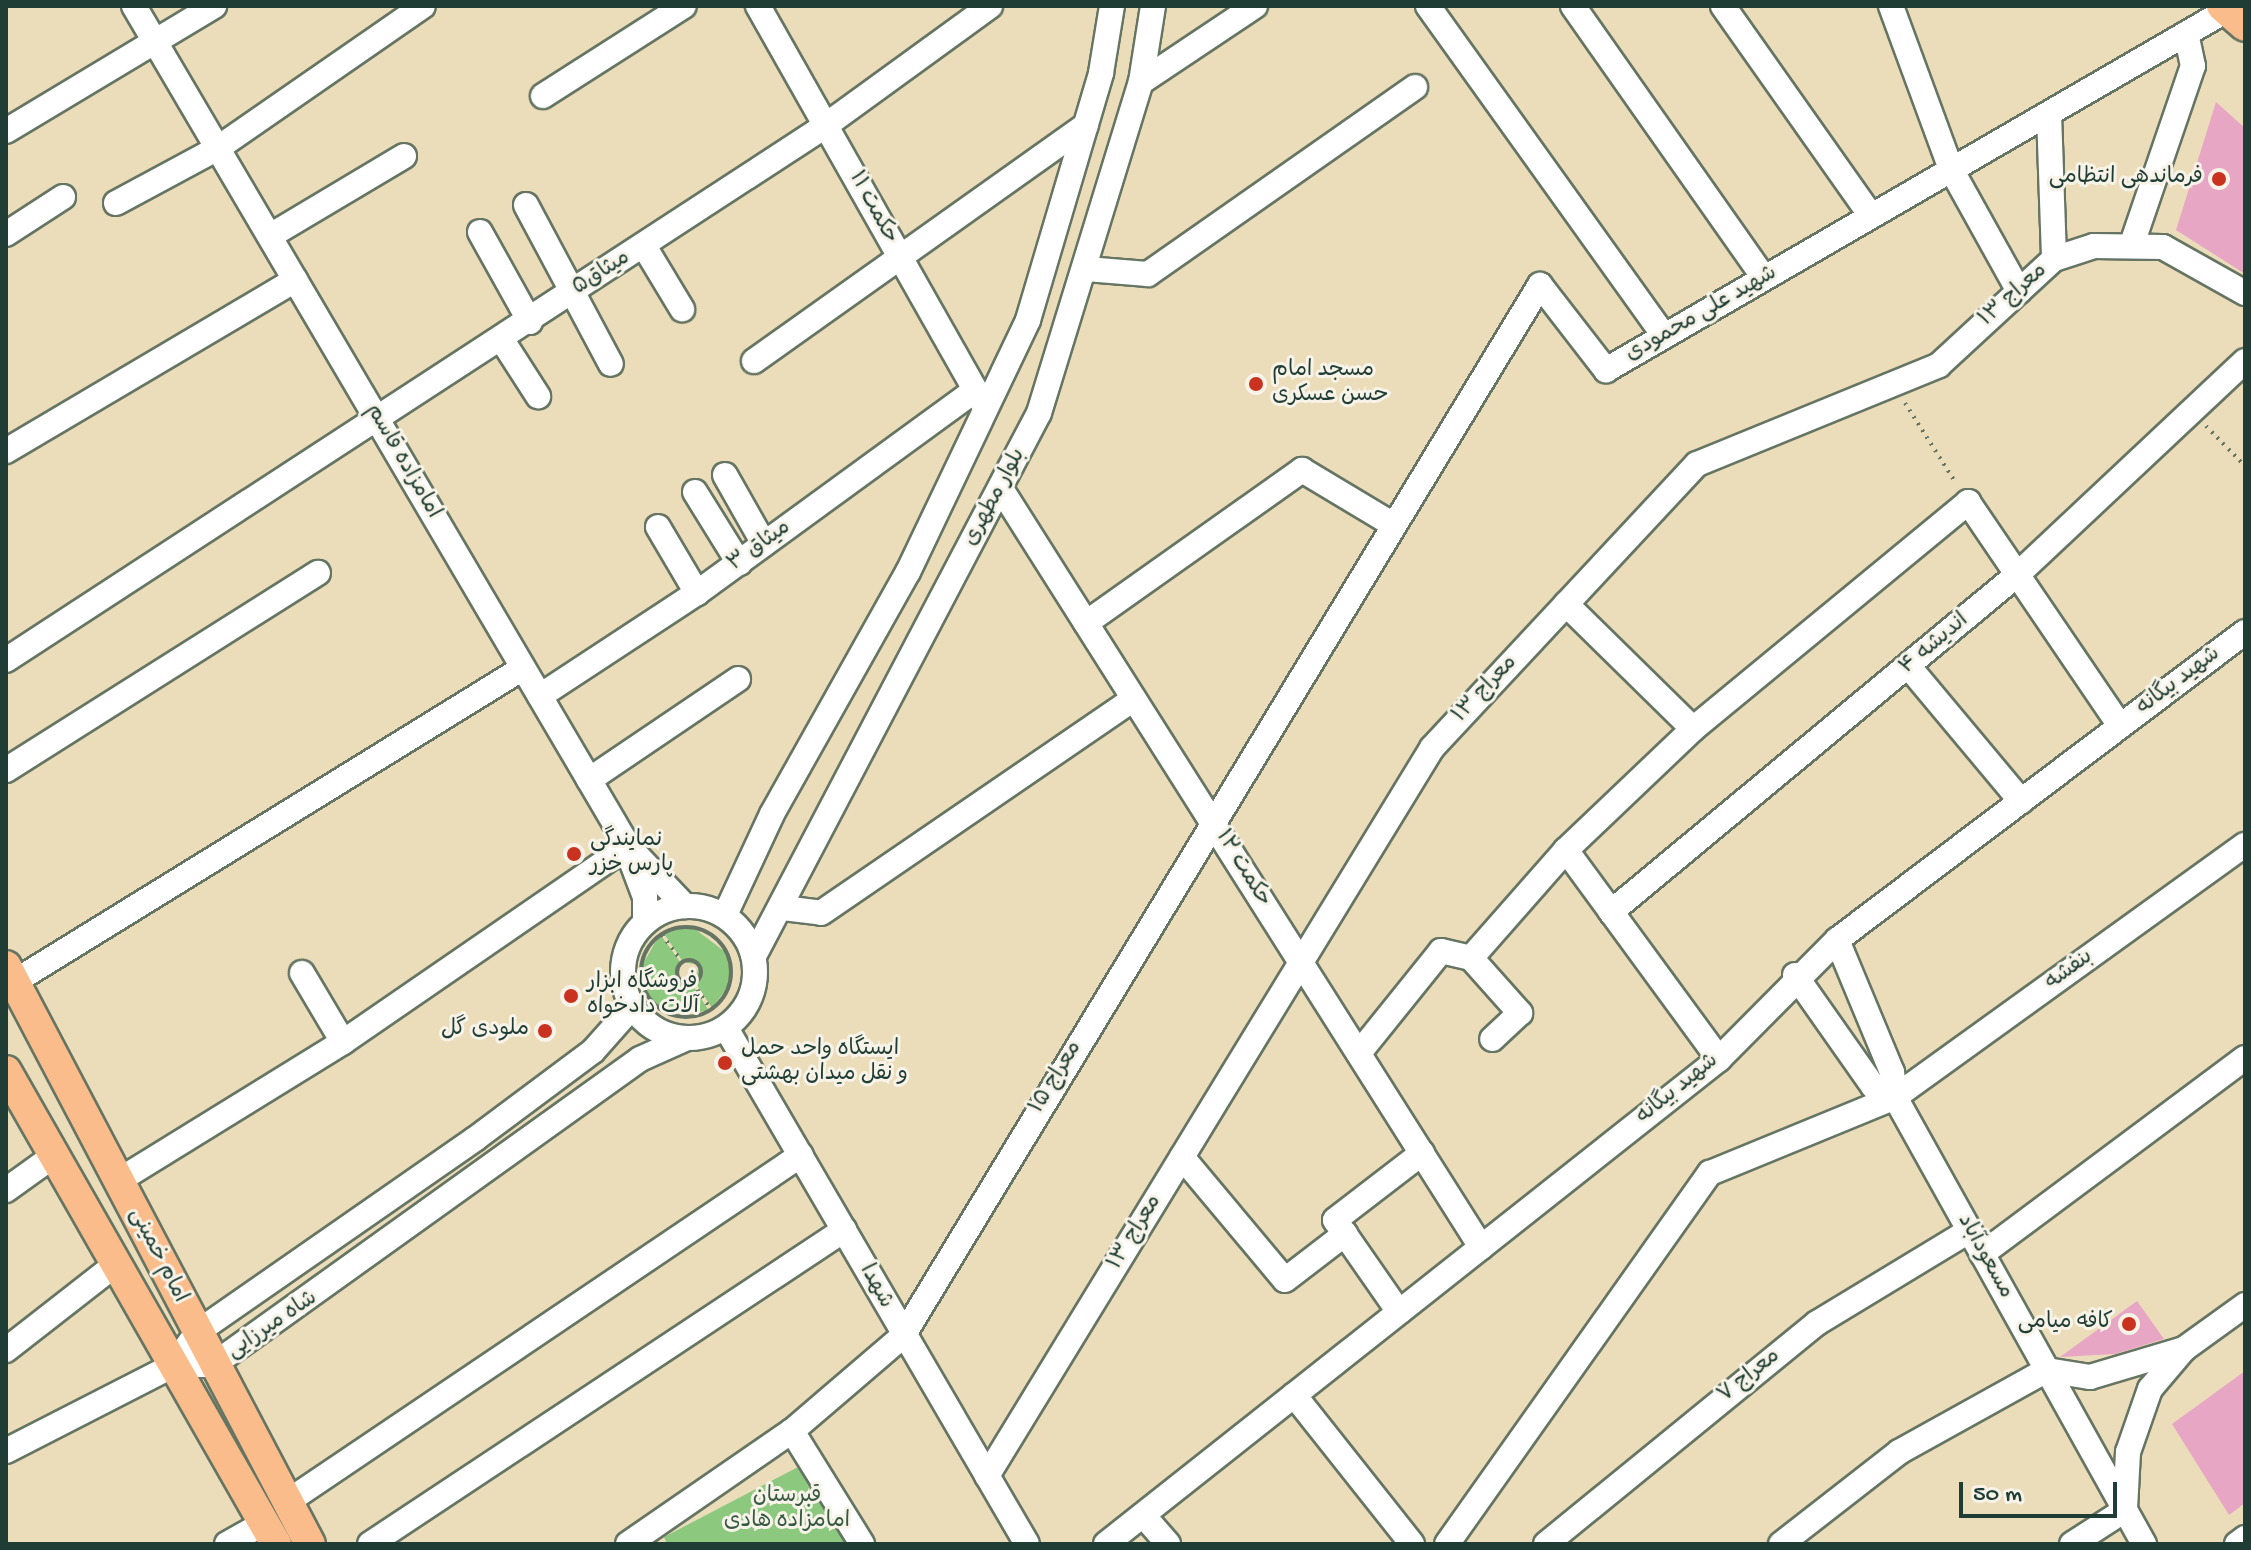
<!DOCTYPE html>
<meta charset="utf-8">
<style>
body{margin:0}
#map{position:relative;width:2251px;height:1550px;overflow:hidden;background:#ebddba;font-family:"Gochi Hand","Playpen Sans Arabic",sans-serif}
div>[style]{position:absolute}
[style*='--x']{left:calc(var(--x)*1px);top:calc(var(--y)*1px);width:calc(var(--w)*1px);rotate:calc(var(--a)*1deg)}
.green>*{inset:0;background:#8cc97f}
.building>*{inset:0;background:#e8a6c5}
.path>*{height:4px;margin-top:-2px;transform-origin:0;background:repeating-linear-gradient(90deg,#667563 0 2px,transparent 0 8px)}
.path>.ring{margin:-2px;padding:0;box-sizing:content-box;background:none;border:4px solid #667563;border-radius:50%}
.roads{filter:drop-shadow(2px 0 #667563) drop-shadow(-2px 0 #667563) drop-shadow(0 2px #667563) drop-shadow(0 -2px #667563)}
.minor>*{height:24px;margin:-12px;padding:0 12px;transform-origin:12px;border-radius:12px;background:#fff}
.minor>.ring{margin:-12px;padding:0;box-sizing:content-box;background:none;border:24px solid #fff;border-radius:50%}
.major>*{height:30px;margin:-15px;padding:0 15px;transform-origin:15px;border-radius:15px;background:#f9bc8a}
.dots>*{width:22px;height:22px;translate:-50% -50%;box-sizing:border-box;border:4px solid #f7f3e8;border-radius:50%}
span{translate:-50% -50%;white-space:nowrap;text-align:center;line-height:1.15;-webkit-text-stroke:6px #f7f3e8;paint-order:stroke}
.poi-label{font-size:22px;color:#1f3d34}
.right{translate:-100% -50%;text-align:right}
.left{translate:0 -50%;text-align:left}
.street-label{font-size:22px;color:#1f3d34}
.park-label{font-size:22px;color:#355943}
.frame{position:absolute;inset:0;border:8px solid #1f3d34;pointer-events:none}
.scale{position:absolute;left:1959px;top:1482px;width:158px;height:36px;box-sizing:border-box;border:4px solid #1f3d34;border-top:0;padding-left:10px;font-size:24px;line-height:28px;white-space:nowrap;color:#1f3d34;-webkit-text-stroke:6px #f7f3e8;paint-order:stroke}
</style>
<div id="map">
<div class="green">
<i style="clip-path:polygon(691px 926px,728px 954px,730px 984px,712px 1008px,695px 982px,699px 965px,683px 962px,663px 932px)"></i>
<i style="clip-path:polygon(660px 934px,681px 963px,678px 978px,692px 984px,709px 1011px,670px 1014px,647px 997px,640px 969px)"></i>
<i style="clip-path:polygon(800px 1466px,846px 1544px,667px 1544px,664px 1537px)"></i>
</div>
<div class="building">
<i style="clip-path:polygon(2216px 102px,2245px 128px,2245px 274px,2176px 230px)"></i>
<i style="clip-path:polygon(2137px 1301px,2164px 1339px,2115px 1354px,2060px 1357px)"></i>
<i style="clip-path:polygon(2245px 1371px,2245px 1503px,2229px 1515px,2172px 1424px)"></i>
</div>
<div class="path">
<i style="--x:1905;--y:403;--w:95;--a:57.5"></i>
<i style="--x:2206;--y:426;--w:56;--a:45.7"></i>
<i class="ring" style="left:641px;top:927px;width:86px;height:86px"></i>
<i style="--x:662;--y:935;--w:34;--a:53"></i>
<i class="ring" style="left:677px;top:960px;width:20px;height:20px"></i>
<i style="--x:693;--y:983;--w:32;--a:56"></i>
</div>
<div class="roads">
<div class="minor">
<i style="--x:134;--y:6;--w:974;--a:59.54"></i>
<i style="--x:628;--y:846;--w:83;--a:46.5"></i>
<i style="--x:758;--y:6;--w:457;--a:60.5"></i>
<i style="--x:1428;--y:6;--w:406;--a:54.4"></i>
<i style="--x:1573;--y:6;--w:332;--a:54.9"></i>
<i style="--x:1723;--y:6;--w:257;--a:54.8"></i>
<i style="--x:1891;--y:6;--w:174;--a:69.8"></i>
<i style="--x:1951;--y:169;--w:140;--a:60.9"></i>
<i style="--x:1141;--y:82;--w:137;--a:-33.7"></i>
<i style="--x:543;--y:96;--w:167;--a:-32.6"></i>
<i style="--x:2049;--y:114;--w:145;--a:88"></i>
<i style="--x:6;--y:131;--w:243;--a:-31"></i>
<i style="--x:116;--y:203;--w:116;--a:-28.3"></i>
<i style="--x:218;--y:148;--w:249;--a:-34.7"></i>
<i style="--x:526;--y:205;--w:180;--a:61.9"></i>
<i style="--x:480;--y:232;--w:103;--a:60.9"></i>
<i style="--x:6;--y:234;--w:68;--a:-33"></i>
<i style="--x:270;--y:236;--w:156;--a:-30.8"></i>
<i style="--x:2133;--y:241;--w:185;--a:-71.1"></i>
<i style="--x:2193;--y:66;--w:33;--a:-102"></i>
<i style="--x:644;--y:246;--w:74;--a:58.9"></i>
<i style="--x:1086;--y:269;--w:62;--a:4.6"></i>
<i style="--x:1148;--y:274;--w:326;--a:-35"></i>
<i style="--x:502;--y:340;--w:67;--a:57.3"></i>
<i style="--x:754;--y:361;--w:407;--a:-35.4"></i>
<i style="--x:6;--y:451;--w:336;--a:-30.6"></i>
<i style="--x:725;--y:475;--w:79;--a:60.5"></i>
<i style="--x:695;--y:492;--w:84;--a:58.2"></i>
<i style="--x:1003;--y:492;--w:894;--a:57.66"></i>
<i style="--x:658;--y:527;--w:77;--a:59.4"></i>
<i style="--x:1566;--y:604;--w:178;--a:44.5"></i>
<i style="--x:1086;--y:623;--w:265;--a:-35.3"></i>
<i style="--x:1302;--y:470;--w:105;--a:31"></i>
<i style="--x:6;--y:660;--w:978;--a:-33.1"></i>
<i style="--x:825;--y:126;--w:204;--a:-36"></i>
<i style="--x:1909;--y:667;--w:175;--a:50.1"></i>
<i style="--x:540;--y:696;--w:188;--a:-33.3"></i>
<i style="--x:697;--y:593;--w:344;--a:-36.1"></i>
<i style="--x:6;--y:770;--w:369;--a:-32.3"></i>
<i style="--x:589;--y:780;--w:180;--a:-34.1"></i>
<i style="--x:1566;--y:850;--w:259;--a:53.8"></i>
<i style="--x:628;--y:852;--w:48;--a:69.3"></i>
<i style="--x:645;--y:897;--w:25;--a:90"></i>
<i class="ring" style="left:623px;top:906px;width:108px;height:108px"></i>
<i style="--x:783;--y:908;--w:38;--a:7"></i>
<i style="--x:821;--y:913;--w:379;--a:-34.4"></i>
<i style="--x:1611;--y:912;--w:529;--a:-39.71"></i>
<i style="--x:2018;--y:574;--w:311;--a:-43.2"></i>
<i style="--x:725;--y:915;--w:111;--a:-65"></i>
<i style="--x:772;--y:814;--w:278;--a:-60.7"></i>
<i style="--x:908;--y:572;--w:279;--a:-64.5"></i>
<i style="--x:1028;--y:320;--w:258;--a:-73.5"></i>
<i style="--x:1101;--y:73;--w:68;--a:-80.7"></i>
<i style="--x:1837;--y:940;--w:143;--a:67.4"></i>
<i style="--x:1892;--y:1072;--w:25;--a:83"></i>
<i style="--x:1895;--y:1097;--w:512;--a:60.88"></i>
<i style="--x:754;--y:956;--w:613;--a:-62.31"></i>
<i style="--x:1039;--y:413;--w:346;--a:-72.9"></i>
<i style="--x:1141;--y:82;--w:77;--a:-81"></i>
<i style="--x:1471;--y:958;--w:74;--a:48.3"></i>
<i style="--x:1520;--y:1013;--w:38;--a:137"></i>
<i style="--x:302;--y:973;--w:80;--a:59.3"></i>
<i style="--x:1795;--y:975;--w:136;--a:54.9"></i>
<i style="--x:1873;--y:1086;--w:25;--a:27"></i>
<i style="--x:14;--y:982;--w:598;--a:-31.67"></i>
<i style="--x:726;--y:1028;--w:597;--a:59.74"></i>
<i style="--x:1359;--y:1053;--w:131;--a:-51.2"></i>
<i style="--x:1441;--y:951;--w:31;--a:13"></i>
<i style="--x:1471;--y:958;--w:144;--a:-48.7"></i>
<i style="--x:1566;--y:850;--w:175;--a:-43.6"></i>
<i style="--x:1693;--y:729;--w:357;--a:-39.5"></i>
<i style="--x:1968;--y:502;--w:271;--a:55.8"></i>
<i style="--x:1182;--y:1157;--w:160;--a:50.1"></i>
<i style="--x:1285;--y:1280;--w:76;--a:-37.5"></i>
<i style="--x:118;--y:1181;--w:264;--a:-31.7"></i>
<i style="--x:343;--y:1042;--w:346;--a:-34.5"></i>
<i style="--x:6;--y:1190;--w:57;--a:-35.7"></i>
<i style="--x:1982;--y:1254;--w:328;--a:-36.7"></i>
<i style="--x:1399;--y:1312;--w:112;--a:-124.8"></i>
<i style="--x:1335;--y:1220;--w:110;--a:-37.6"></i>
<i style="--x:2184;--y:1349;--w:75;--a:-35.8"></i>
<i style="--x:6;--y:1350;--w:140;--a:-38"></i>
<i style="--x:174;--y:1365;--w:39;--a:0"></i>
<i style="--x:213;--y:1365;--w:525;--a:-35.63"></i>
<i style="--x:640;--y:1059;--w:49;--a:-24"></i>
<i style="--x:1294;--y:1395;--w:190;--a:51.6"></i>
<i style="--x:792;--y:1431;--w:133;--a:58.2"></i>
<i style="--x:6;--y:1451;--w:189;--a:-27.1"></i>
<i style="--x:174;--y:1365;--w:39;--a:-55"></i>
<i style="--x:196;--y:1333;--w:340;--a:-34.8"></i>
<i style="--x:475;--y:1139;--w:147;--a:-36.7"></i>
<i style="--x:593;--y:1051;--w:59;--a:-48.4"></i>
<i style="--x:987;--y:1476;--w:853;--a:-58.56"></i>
<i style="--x:1432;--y:748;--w:388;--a:-47"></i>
<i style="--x:1697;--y:464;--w:261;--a:-22.2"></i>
<i style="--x:1939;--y:365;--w:156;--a:-42.7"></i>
<i style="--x:2054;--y:259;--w:42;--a:-18"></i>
<i style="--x:2094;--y:246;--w:69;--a:0.8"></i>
<i style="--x:2163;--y:247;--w:94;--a:29.3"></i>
<i style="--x:287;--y:1502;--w:620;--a:-34.02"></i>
<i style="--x:1143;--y:1515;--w:38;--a:49"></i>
<i style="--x:227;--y:1544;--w:43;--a:-29.6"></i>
<i style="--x:370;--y:1544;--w:569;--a:-33.52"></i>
<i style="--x:628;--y:1544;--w:199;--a:-34.6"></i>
<i style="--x:792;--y:1431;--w:146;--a:-40.6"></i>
<i style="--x:903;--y:1336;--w:1229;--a:-58.78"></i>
<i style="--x:1540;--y:285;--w:108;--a:52.2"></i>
<i style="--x:1606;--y:370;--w:718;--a:-30.1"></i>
<i style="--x:1106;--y:1544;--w:782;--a:-38.35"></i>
<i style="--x:1719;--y:1059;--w:168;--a:-45.2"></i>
<i style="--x:1837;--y:940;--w:511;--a:-37.05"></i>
<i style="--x:1447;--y:1544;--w:455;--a:-54.7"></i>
<i style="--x:1710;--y:1173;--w:200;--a:-22.3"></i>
<i style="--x:1895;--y:1097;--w:431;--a:-35.8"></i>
<i style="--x:1546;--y:1544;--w:350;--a:-39.2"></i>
<i style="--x:1817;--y:1323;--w:178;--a:-31.2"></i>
<i style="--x:1781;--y:1544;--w:150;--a:-37.9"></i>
<i style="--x:1899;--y:1452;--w:169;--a:-29"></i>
<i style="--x:2047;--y:1370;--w:44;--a:9.2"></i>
<i style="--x:2090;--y:1377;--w:98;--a:-16.6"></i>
<i style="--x:2184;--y:1349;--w:52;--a:130.4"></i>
<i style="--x:2150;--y:1389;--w:67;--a:109.2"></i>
<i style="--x:2128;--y:1452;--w:58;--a:93"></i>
<i style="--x:2125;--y:1510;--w:63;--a:147.3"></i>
<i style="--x:2237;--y:1544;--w:10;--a:-37"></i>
</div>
<div class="major">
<i style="--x:2222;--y:6;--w:30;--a:41"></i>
<i style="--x:6;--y:966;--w:653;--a:62.26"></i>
<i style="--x:6;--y:1071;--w:545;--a:60.28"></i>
</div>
</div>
<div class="dots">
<i style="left:2219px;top:179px;background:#c8321e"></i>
<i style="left:1256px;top:384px;background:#c8321e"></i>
<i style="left:574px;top:854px;background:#c8321e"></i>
<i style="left:571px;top:996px;background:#c8321e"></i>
<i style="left:545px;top:1031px;background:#c8321e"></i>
<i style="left:725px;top:1063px;background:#c8321e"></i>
<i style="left:2129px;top:1324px;background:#c8321e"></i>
</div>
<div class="poi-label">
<span class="right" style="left:2203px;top:179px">فرماندهی انتظامی</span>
<span class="left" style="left:1272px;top:384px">مسجد امام<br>حسن عسکری</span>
<span class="left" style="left:590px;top:854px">نمایندگی<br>پارس خزر</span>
<span class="left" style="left:587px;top:996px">فروشگاه ابزار<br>آلات دادخواه</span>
<span class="right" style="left:529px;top:1031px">ملودی گل</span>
<span class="left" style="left:741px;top:1063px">ایستگاه واحد حمل<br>و نقل میدان بهشتی</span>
<span class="right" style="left:2113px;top:1324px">کافه میامی</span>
</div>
<div class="street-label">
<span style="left:872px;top:208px;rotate:61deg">حکمت ۱۱</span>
<span style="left:602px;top:274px;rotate:-33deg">میثاق۵</span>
<span style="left:2014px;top:296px;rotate:-42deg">معراج ۱۳</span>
<span style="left:1702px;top:315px;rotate:-30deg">شهید علی محمودی</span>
<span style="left:402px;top:462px;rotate:60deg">امامزاده قاسم</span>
<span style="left:996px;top:498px;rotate:-62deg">بلوار مطهری</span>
<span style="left:760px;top:547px;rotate:-36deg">میثاق ۳</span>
<span style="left:1935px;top:645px;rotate:-40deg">اندیشه ۴</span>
<span style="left:2179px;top:682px;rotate:-37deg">شهید بیگانه</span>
<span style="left:1486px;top:690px;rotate:-47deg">معراج ۱۳</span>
<span style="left:1242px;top:869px;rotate:58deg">حکمت ۱۲</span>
<span style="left:2070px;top:971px;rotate:-36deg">بنفشه</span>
<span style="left:1057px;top:1078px;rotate:-59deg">معراج ۱۵</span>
<span style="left:1678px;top:1090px;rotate:-39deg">شهید بیگانه</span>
<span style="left:1136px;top:1233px;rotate:-59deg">معراج ۱۳</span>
<span style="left:157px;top:1256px;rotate:63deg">امام خمینی</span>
<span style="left:1984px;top:1257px;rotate:61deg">مسعودآباد</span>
<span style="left:875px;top:1287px;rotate:61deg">شهدا</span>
<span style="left:273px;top:1326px;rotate:-34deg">شاه میرزایی</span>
<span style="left:1750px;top:1377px;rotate:-39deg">معراج ۷</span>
</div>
<div class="park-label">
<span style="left:787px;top:1510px">قبرستان<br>امامزاده هادی</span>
</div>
<div class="frame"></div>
<div class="scale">50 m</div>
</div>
